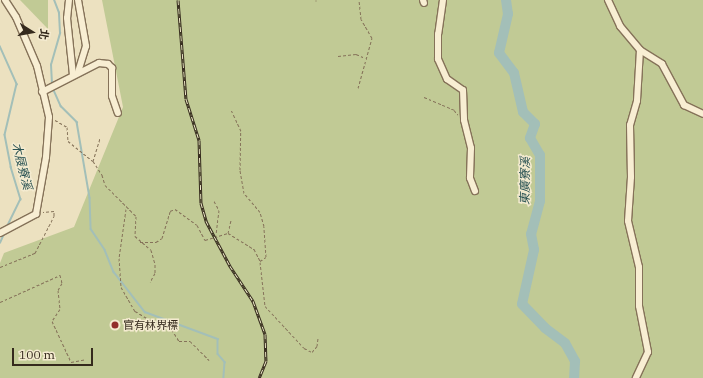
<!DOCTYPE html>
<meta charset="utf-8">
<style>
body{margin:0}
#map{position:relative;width:703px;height:378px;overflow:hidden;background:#ece1c0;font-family:"IBM Plex Serif","Noto Sans TC",serif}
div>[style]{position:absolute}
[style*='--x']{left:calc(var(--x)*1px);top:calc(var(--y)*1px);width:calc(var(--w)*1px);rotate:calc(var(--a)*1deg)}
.green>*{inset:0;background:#c1ca95}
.stream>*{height:1.5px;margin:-0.75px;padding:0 0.75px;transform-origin:0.75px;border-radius:0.75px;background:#a3bfb8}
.river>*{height:10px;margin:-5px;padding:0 5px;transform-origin:5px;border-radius:5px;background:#a3bfb8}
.path>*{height:1px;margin-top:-0.5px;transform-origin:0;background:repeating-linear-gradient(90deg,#857259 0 3px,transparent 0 5px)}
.roads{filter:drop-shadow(1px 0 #857259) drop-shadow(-1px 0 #857259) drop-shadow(0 1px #857259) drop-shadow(0 -1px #857259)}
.minor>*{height:6px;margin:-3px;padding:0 3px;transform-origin:3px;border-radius:3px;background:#f8eed3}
.rail>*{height:3px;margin-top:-1.5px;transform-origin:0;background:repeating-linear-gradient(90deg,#f4ebd0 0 4.5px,#352a1d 0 9px);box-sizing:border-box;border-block:1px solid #352a1d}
.dots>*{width:11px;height:11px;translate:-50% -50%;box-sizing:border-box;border:2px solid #f4ebd0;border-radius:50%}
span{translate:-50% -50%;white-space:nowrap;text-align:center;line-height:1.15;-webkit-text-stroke:3px #f4ebd0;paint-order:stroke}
.poi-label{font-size:11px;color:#352a1d}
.left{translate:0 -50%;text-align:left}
.water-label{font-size:12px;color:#2c5454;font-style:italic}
.north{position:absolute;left:12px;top:12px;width:40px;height:40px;-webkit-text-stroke:3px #f4ebd0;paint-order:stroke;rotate:101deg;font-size:11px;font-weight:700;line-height:16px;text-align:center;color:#352a1d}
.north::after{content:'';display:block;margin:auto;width:14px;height:18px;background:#352a1d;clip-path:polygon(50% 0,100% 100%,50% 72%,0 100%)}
.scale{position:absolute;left:12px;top:348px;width:81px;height:18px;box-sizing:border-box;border:2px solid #352a1d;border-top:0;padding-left:5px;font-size:12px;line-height:14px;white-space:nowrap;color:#352a1d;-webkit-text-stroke:3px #f4ebd0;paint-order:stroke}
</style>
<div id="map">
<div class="green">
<i style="clip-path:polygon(20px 0,48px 0,48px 29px)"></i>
<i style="clip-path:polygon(102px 0,703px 0,703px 378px,0 378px,0 263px,4px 253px,74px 227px,123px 107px)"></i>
</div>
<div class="stream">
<i style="--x:0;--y:46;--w:42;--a:65.9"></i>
<i style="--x:17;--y:84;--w:52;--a:103.2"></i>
<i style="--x:5;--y:135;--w:33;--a:79"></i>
<i style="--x:11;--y:167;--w:34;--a:73"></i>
<i style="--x:21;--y:199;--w:30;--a:116"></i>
<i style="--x:52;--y:84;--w:19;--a:-93"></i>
<i style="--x:51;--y:65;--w:33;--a:-74"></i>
<i style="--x:60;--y:33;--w:20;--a:-93"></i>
<i style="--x:59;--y:13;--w:14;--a:-111"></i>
<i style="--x:53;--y:88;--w:20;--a:66"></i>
<i style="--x:61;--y:106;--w:23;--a:45"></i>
<i style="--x:77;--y:122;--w:77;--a:80.3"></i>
<i style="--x:90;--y:198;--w:31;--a:88"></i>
<i style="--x:91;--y:229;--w:25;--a:56"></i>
<i style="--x:105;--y:250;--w:24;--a:68"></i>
<i style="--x:114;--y:272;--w:51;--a:52.2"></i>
<i style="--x:145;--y:312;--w:78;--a:20.3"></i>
<i style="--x:218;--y:339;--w:15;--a:90"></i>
<i style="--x:218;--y:354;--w:11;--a:49"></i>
<i style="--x:225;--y:362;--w:16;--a:94"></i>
<i style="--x:0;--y:243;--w:10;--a:-66"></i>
</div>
<div class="river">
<i style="--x:506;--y:0;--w:14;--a:82"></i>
<i style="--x:508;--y:14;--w:40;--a:103"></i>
<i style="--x:499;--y:53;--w:25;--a:53"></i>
<i style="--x:514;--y:73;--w:40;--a:77"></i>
<i style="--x:523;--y:112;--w:17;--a:45"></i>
<i style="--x:535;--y:124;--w:15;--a:110"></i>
<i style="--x:530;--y:138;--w:20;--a:60"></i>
<i style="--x:540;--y:155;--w:46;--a:90"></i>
<i style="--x:540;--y:201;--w:34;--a:105"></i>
<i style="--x:531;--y:234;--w:16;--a:79"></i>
<i style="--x:534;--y:250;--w:55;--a:102.5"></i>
<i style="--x:522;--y:304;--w:33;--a:46"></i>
<i style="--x:545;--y:328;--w:25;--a:37"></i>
<i style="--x:565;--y:343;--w:21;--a:61"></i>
<i style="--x:575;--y:361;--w:17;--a:93"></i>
</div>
<div class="path">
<i style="--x:316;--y:1;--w:1;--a:-90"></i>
<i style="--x:338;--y:56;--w:18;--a:-6"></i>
<i style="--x:356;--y:54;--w:10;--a:24"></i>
<i style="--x:358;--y:88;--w:52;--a:-74.4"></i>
<i style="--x:372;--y:38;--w:22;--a:-120"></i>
<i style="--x:361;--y:19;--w:19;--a:-96"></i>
<i style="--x:424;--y:97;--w:33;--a:23"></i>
<i style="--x:454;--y:110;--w:6;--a:51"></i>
<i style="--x:55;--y:120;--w:14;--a:30"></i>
<i style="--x:67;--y:127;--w:14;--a:86"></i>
<i style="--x:68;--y:141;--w:32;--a:39"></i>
<i style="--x:93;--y:161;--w:17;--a:57"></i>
<i style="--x:102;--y:175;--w:10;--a:73"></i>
<i style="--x:105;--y:185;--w:44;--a:45"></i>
<i style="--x:136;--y:216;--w:20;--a:93"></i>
<i style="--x:135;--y:236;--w:21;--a:41"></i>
<i style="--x:151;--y:250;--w:15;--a:74"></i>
<i style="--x:155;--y:264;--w:9;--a:90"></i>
<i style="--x:155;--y:273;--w:10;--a:119"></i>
<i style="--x:93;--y:161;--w:24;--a:-73"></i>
<i style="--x:214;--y:201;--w:10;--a:61"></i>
<i style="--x:219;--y:210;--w:25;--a:97"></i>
<i style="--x:126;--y:209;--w:49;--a:98.1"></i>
<i style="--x:119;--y:258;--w:29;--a:86"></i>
<i style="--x:121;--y:287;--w:28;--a:60"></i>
<i style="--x:135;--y:311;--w:17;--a:31"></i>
<i style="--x:150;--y:320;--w:20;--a:15"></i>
<i style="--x:169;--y:325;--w:19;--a:58"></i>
<i style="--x:179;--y:341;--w:11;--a:0"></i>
<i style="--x:190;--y:341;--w:27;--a:45"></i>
<i style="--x:228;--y:233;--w:13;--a:-77"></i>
<i style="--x:140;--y:242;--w:16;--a:0"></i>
<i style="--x:156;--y:242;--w:7;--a:-34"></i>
<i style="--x:162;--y:238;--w:28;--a:-73"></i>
<i style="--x:170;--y:211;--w:5;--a:-22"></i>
<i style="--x:175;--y:209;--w:27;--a:36"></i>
<i style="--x:197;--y:225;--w:17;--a:62"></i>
<i style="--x:205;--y:240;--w:24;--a:-17"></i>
<i style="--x:228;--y:233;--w:31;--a:32"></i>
<i style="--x:254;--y:249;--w:13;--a:63"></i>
<i style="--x:260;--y:261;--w:7;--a:-34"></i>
<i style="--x:266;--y:257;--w:31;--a:-94"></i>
<i style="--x:264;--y:226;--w:15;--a:-106"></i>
<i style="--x:260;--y:212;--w:25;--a:-130"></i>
<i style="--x:244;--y:193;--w:23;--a:-100"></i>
<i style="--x:240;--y:170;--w:39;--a:-89"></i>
<i style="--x:241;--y:131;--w:23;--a:-115"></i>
<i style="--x:260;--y:262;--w:44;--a:83.5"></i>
<i style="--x:265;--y:306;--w:57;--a:47.1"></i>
<i style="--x:304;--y:348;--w:9;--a:27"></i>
<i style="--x:312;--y:352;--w:8;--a:-50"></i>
<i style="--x:317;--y:346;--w:8;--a:-83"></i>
<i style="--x:0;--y:267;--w:38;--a:-22"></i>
<i style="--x:35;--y:253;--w:42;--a:-62.8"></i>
<i style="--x:54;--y:216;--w:5;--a:-90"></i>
<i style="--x:54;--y:211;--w:11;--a:175"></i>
<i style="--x:0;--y:302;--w:66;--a:-24.2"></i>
<i style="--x:60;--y:275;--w:8;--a:76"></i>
<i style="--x:62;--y:283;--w:8;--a:120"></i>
<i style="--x:58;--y:290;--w:19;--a:84"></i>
<i style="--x:60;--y:309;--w:14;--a:124"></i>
<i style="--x:52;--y:321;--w:45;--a:65.1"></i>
<i style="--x:71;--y:362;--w:15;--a:-11"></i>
</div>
<div class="roads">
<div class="minor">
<i style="--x:69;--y:0;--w:18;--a:96"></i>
<i style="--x:67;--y:18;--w:57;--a:84"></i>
<i style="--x:78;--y:0;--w:47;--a:80.1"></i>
<i style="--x:86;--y:46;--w:27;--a:107"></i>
<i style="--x:423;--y:0;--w:3;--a:72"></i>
<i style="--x:443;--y:0;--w:34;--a:98"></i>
<i style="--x:438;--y:34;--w:25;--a:90"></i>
<i style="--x:438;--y:59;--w:22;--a:66"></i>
<i style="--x:447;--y:79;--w:19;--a:35"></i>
<i style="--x:463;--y:90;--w:30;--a:88"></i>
<i style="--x:464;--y:120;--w:29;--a:76"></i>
<i style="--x:471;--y:148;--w:30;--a:92"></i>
<i style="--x:470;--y:178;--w:14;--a:69"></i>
<i style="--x:608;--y:0;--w:29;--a:65"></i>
<i style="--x:620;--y:26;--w:31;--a:50"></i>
<i style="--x:640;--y:50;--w:51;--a:93.4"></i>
<i style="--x:637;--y:101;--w:25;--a:106"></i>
<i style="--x:630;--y:125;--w:52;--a:88.9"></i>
<i style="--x:631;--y:177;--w:44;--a:93.9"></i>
<i style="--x:628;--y:221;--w:47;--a:76.6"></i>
<i style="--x:639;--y:267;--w:39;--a:90"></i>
<i style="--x:639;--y:306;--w:47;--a:78.9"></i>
<i style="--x:648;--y:352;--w:29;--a:115"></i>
<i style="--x:640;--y:50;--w:26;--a:32"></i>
<i style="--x:662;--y:64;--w:47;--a:61.8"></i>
<i style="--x:684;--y:105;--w:21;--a:25"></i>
<i style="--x:42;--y:92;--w:64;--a:-27"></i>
<i style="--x:99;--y:63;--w:9;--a:6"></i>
<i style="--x:108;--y:64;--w:6;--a:45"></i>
<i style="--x:112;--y:68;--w:28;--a:90"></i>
<i style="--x:112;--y:96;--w:18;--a:71"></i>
<i style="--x:0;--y:233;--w:41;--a:-27.8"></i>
<i style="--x:36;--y:214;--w:58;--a:-80"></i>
<i style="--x:46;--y:157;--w:40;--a:-85.7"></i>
<i style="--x:49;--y:117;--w:52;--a:-103.2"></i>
<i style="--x:37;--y:66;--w:53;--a:-113.2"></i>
<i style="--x:16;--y:17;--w:20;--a:-123"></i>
</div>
</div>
<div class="rail">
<i style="--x:178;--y:0;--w:99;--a:85.4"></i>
<i style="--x:186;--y:99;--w:43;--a:72.4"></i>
<i style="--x:199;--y:140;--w:63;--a:88.2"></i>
<i style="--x:201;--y:203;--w:19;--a:74"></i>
<i style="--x:206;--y:221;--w:51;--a:61.9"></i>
<i style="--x:230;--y:266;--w:42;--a:56.7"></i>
<i style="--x:253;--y:301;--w:35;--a:70"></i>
<i style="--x:265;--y:334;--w:27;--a:88"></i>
<i style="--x:266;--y:361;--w:18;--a:112"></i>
</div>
<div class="dots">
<i style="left:115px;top:325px;background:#922e2b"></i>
</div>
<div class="poi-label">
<span class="left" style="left:123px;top:325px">官有林界標</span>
</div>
<div class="water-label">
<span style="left:22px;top:166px;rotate:76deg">木屐寮溪</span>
<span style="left:525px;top:181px;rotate:-89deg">東廣寮溪</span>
</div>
<div class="north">北</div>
<div class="scale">100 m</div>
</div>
